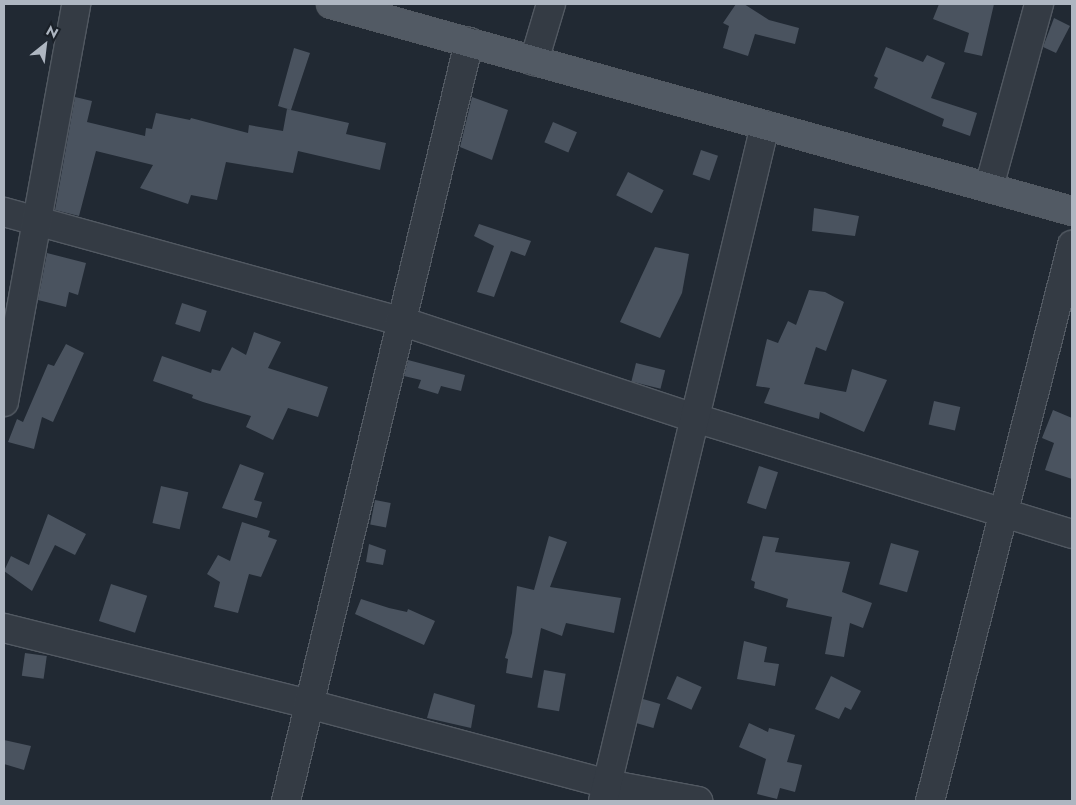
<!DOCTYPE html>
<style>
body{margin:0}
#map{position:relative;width:1076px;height:805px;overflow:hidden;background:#212933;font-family:Jost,sans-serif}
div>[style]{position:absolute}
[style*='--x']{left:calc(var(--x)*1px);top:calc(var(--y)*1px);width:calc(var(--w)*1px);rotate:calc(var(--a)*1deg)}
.building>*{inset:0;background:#4a535f;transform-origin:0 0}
.roads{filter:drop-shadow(1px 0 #525962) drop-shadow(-1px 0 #525962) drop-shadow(0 1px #525962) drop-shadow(0 -1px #525962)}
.minor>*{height:28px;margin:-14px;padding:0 14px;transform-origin:14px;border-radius:14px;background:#343b44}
.major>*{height:28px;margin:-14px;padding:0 14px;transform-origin:14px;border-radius:14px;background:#525a64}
span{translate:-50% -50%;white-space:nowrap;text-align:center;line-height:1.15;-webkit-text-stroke:4px #1a2028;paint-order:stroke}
.frame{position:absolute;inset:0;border:5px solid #aeb6c1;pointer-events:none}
.north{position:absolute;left:20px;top:20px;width:50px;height:50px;-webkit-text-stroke:4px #1a2028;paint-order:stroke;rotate:29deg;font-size:14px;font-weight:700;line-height:20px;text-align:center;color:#aeb6c1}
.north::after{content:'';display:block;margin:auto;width:18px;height:22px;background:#aeb6c1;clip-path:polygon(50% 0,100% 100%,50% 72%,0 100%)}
</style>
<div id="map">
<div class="building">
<i style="clip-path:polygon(736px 4px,744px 4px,769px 20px,799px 28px,795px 44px,755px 34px,748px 56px,723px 48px,729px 26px,723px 23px)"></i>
<i style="clip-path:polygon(939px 4px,994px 4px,982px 56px,964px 52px,969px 33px,933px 19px)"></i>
<i style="clip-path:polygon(1054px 18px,1070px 26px,1056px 53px,1043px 47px)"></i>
<i style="clip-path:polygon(886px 47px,923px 62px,927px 55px,945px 63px,931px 98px,977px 113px,970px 136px,942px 126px,944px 119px,874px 88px,878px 78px,874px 76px)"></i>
<i style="clip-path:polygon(294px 48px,310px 53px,291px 110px,349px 123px,346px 134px,386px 143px,380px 170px,298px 151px,293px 173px,226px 162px,217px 200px,191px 195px,188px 204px,140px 188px,153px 165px,96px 151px,79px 216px,55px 210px,75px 97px,92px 101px,87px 122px,145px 136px,146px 128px,152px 129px,156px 113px,190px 120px,191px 118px,248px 133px,249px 125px,283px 131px,287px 109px,291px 110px,278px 106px)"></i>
<i style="clip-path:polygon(472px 97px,508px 110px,492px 160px,460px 147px)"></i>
<i style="left:553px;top:122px;width:26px;height:22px;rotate:23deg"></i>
<i style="left:701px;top:150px;width:18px;height:26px;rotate:19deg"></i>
<i style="left:628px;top:172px;width:40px;height:26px;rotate:27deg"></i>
<i style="clip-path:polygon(814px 208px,859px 216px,855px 236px,812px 231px)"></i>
<i style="clip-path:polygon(479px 224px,531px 241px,525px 256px,511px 251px,494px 297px,477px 292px,494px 246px,474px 236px)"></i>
<i style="clip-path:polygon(655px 247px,689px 254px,682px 293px,660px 338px,620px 322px)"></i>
<i style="clip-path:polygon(47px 253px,86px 263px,78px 295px,69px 292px,66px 307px,38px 300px)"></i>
<i style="clip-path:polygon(809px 290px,825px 292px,844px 302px,826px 351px,816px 347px,804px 384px,846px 392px,852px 369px,887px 380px,864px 432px,820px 412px,819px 419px,764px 403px,770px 388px,756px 386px,767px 339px,778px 343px,788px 321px,796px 325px)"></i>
<i style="left:182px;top:303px;width:26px;height:22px;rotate:18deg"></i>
<i style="clip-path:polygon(254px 332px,281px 342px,268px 368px,328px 387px,318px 417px,288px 408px,273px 440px,246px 427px,251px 416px,203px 402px,192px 398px,193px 395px,153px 381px,162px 356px,211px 373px,212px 369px,220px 371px,232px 347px,246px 355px)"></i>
<i style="clip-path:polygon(66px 344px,84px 353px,53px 422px,42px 417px,34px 449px,8px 442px,17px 419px,23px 422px,48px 364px,54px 366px)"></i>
<i style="clip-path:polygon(408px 360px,465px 375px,461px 391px,441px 386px,438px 394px,418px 388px,421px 380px,404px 376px)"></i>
<i style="left:636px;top:363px;width:30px;height:19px;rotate:14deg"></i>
<i style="left:934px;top:401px;width:27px;height:24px;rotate:13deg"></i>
<i style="clip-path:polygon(1053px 410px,1072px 418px,1072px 479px,1045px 470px,1054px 443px,1042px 438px)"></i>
<i style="clip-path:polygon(240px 464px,264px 473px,254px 500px,262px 502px,257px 518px,222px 508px)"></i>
<i style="left:759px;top:466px;width:20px;height:39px;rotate:18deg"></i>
<i style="left:161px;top:486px;width:28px;height:38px;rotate:13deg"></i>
<i style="left:375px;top:500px;width:16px;height:25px;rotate:11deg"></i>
<i style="clip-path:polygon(48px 514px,86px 534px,75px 555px,55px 545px,32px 591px,4px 571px,11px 556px,29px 565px)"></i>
<i style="clip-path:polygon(242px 522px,270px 531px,268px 537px,277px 540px,261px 577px,249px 574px,238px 613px,214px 607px,220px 582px,207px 574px,218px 555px,230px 561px)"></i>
<i style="clip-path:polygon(549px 536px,567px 542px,550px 587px,621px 598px,614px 633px,566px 623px,562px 636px,541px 628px,532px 678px,506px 673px,508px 659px,505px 658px,512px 633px,517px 586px,534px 590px)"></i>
<i style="clip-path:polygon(763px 536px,779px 538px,775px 552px,850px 562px,842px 592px,872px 603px,863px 628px,850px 623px,844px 657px,825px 654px,832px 617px,786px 607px,788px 599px,754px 588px,755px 582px,751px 580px)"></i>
<i style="left:891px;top:543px;width:29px;height:43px;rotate:16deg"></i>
<i style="clip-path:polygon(369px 544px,386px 550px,383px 565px,366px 562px)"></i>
<i style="left:111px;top:584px;width:38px;height:39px;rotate:18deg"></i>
<i style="clip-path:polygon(361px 599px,389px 608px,407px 612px,408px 609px,435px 621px,424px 645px,355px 614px)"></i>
<i style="clip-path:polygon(744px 641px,767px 647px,764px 662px,779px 664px,775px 686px,737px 679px)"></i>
<i style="left:25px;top:653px;width:22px;height:23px;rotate:8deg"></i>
<i style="left:544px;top:670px;width:22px;height:38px;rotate:10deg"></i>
<i style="left:677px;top:676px;width:27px;height:25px;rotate:24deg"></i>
<i style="clip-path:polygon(831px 676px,861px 691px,851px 710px,845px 707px,839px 719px,815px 709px)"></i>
<i style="clip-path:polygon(434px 693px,475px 705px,471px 728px,427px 718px)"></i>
<i style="left:643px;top:699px;width:18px;height:25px;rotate:16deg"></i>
<i style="clip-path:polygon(749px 723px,768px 732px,769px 728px,795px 735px,787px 762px,802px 765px,795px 792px,780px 788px,777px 799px,757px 794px,766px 759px,739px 747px)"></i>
<i style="clip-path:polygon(4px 740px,31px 746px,24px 770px,4px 764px)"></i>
</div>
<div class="roads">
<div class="minor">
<i style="--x:534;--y:61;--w:59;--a:-73.4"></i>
<i style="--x:989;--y:187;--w:190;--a:-74.7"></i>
<i style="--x:4;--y:212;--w:412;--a:15.4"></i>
<i style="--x:401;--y:321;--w:310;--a:18.3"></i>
<i style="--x:695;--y:418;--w:394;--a:17.1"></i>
<i style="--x:4;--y:402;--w:404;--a:-79.7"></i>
<i style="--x:4;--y:628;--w:314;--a:14"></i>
<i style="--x:309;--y:704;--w:309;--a:15"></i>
<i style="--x:607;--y:784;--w:93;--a:10.6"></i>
<i style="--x:286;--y:801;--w:781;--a:-76.44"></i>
<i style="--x:603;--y:801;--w:695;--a:-76.52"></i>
<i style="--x:930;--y:801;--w:574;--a:-75.67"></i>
</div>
<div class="major">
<i style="--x:331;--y:4;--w:769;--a:15.61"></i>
</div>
</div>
<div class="frame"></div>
<div class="north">N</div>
</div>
